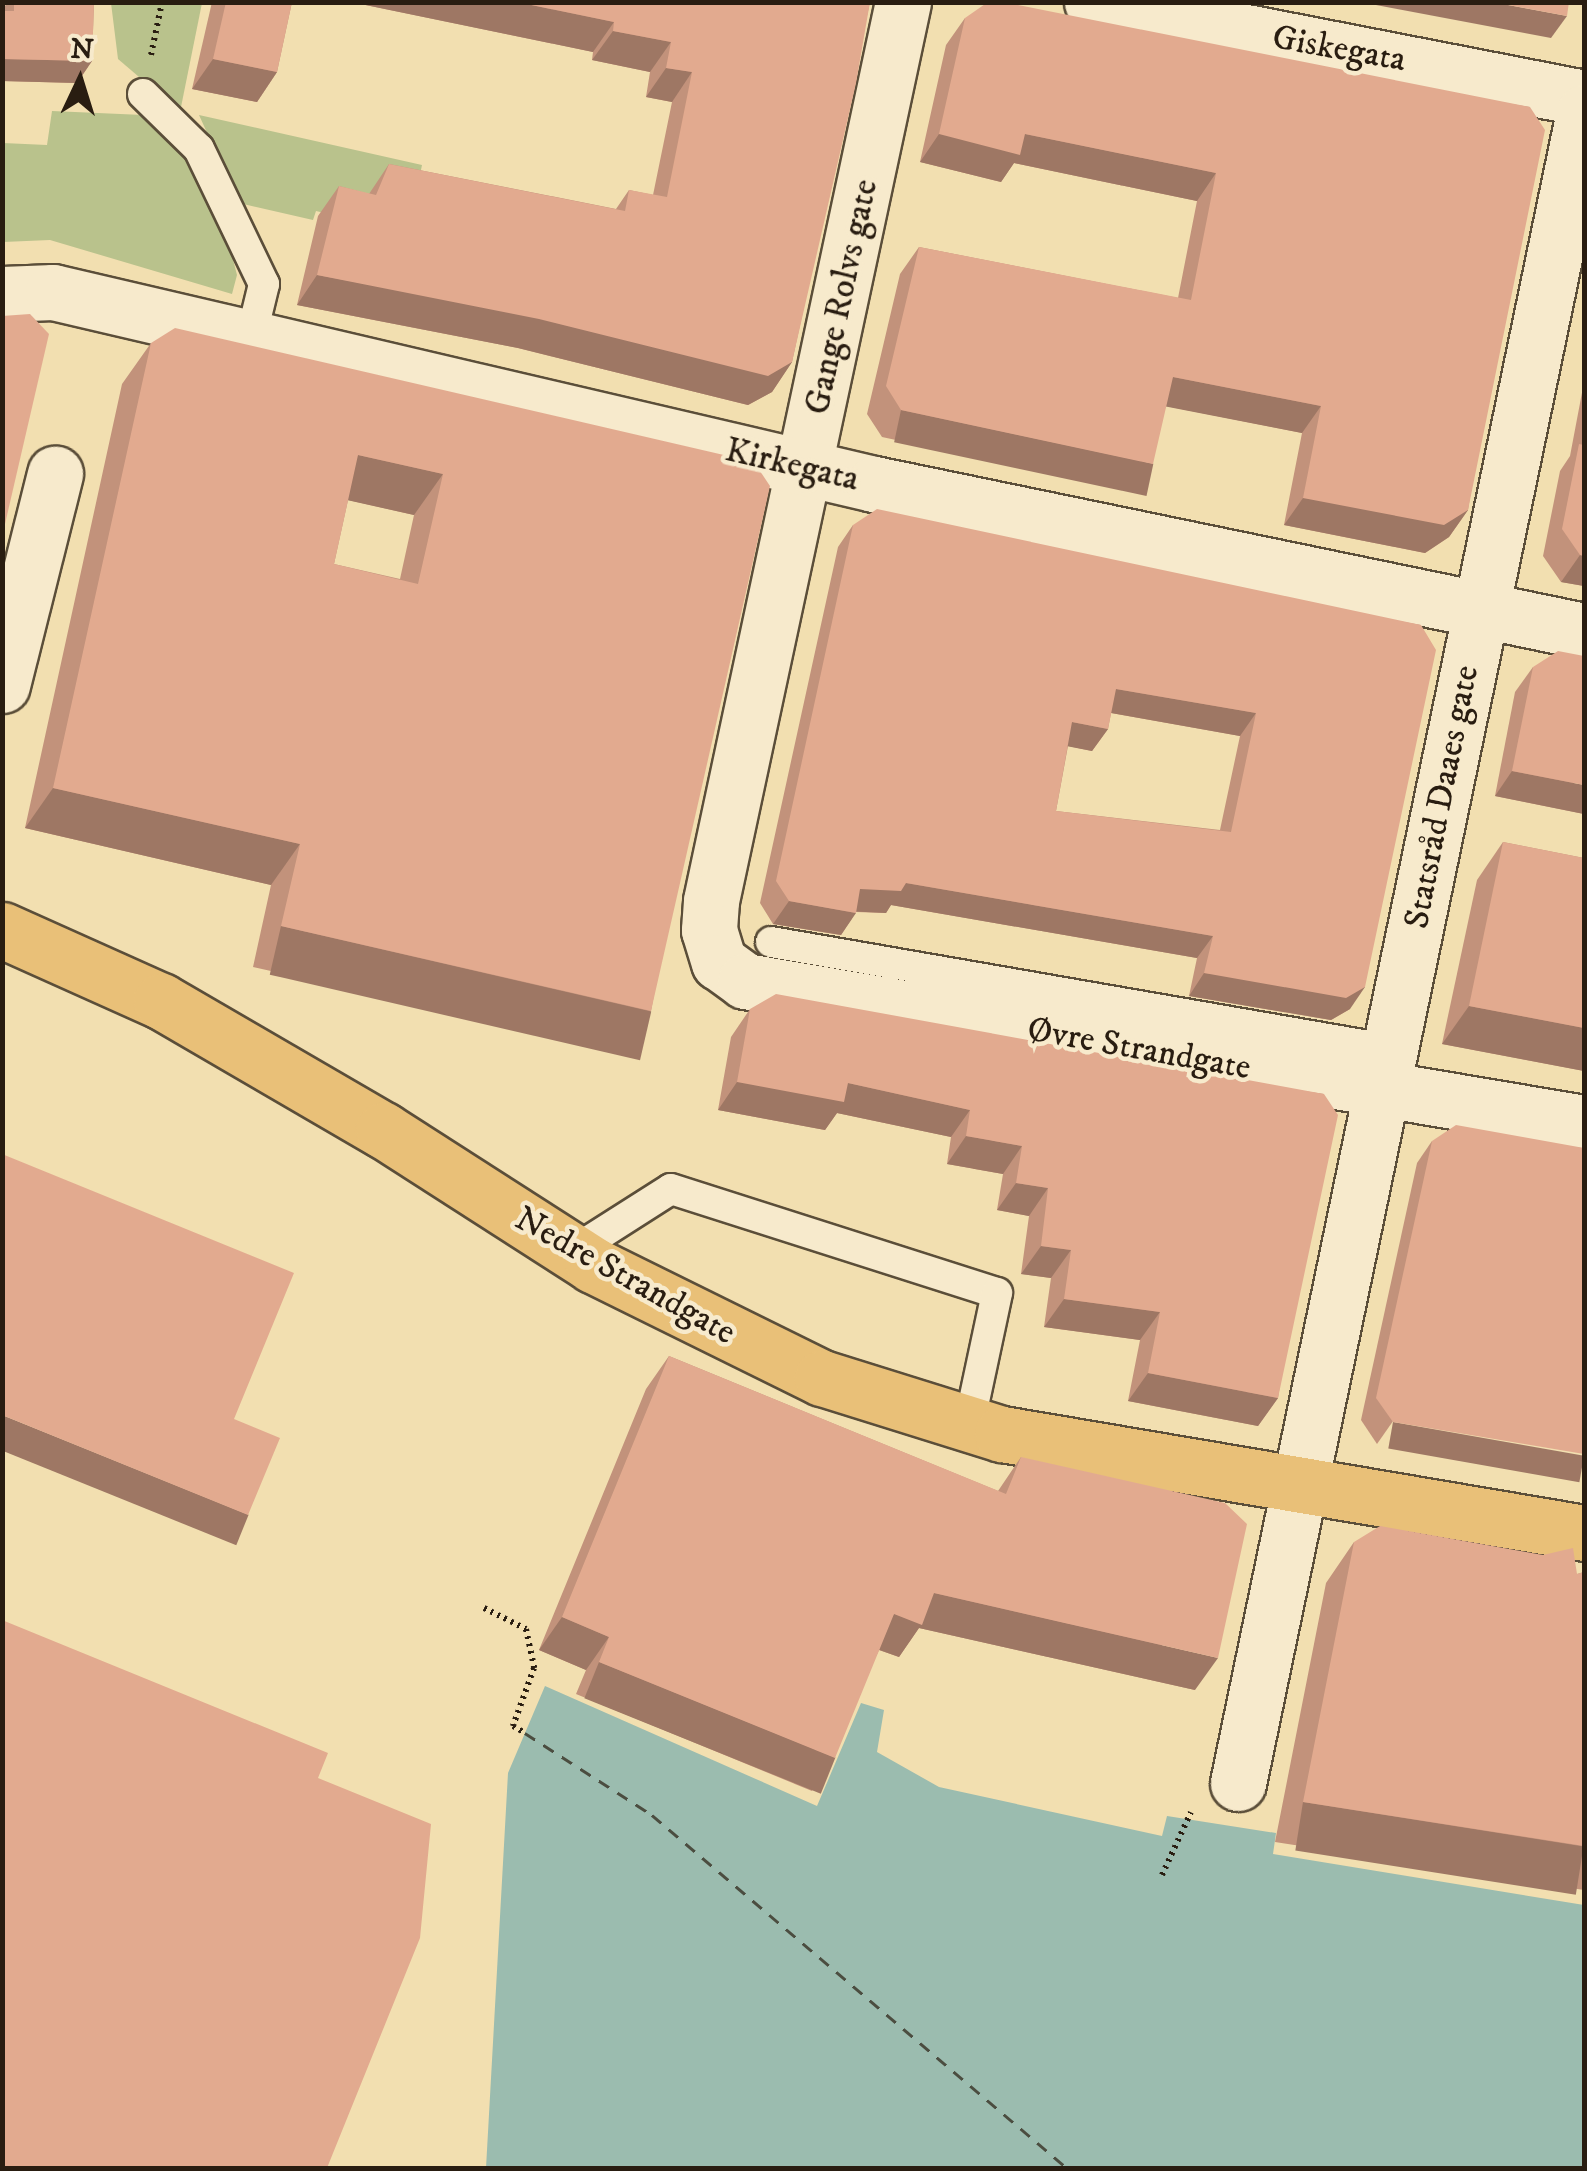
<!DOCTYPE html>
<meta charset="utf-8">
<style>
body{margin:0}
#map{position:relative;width:1587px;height:2171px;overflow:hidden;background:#f2dfb0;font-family:"IM FELL DW Pica",serif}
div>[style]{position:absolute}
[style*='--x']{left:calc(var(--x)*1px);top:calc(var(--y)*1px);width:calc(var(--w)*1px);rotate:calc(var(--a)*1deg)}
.green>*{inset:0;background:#b9c28c}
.water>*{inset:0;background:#9bbcaf}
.ferry>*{height:2.5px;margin-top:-1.25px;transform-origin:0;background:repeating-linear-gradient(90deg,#4b4d40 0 12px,transparent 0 22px)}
.path>*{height:6px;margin-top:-3px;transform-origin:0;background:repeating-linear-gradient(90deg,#291d11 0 2.5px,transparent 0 7.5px)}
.roads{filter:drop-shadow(2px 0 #5b4e39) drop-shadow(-2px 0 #5b4e39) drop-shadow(0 2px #5b4e39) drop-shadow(0 -2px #5b4e39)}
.service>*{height:30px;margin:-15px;padding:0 15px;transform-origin:15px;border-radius:15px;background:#f7eacc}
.minor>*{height:55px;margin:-27.5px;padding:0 27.5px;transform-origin:27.5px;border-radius:27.5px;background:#f7eacc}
.trunk>*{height:55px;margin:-27.5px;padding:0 27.5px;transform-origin:27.5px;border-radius:27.5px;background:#e9c078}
.wall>*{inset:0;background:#c2927b}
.shaded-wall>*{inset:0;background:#9e7764;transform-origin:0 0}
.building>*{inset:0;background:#e2aa8f}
span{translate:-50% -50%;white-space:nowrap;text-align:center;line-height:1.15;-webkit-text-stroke:9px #f7eacc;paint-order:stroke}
.street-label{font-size:35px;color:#291d11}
.frame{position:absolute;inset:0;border:5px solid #291d11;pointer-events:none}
.north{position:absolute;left:30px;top:30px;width:100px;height:100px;-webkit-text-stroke:8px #f7eacc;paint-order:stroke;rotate:4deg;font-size:28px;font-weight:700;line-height:40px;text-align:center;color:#291d11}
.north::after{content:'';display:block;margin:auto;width:35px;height:45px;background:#291d11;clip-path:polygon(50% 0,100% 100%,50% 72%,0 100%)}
</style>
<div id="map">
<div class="green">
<i style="clip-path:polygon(111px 3px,202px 3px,180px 112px,118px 59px)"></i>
<i style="clip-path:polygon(52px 111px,143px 115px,189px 154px,226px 232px,237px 275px,232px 294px,50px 240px,3px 242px,3px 143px,47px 145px)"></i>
<i style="clip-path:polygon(199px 115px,422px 165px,413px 209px,354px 220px,316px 211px,313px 220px,239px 203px)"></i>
</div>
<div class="water">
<i style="clip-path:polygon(545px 1686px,817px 1806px,861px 1703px,884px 1710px,877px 1752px,939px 1787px,1162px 1836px,1167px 1816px,1276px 1833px,1273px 1854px,1584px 1905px,1584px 2168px,486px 2168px,508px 1773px)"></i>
</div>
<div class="ferry">
<i style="--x:525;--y:1733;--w:151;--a:32.8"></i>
<i style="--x:652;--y:1815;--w:545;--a:40.38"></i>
</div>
<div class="path">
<i style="--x:151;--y:55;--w:54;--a:-78.3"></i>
<i style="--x:484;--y:1608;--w:47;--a:26.6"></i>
<i style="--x:526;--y:1629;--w:40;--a:78"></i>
<i style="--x:534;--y:1668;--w:62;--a:109.9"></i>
<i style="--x:513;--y:1726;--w:14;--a:30"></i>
<i style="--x:1162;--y:1875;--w:69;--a:-65.3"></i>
</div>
<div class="roads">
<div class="service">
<i style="--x:143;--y:94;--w:78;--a:44.5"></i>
<i style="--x:199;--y:149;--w:150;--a:64.3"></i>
<i style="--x:264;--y:284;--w:60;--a:103.6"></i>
<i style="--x:771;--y:942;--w:629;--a:9.88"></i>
<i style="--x:572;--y:1252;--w:117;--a:-32.5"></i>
<i style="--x:671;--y:1189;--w:342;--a:17.7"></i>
<i style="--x:997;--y:1293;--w:135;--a:102"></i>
</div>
<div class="minor">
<i style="--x:903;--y:2;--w:919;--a:102.06"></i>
<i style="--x:711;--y:901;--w:29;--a:94"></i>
<i style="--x:709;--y:930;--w:34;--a:73"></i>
<i style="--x:719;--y:962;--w:32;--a:36"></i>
<i style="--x:745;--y:981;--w:851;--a:9.61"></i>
<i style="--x:1092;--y:2;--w:501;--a:11.04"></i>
<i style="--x:2;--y:294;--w:51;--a:-2.2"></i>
<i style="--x:53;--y:292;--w:843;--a:13.16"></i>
<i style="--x:874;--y:484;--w:725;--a:11.7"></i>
<i style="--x:2;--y:685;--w:218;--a:-75.9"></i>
<i style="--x:1238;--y:1783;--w:1706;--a:-78.3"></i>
</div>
<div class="trunk">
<i style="--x:2;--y:930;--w:174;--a:24.1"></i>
<i style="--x:161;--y:1001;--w:257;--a:30.2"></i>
<i style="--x:383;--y:1130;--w:250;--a:32.7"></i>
<i style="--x:593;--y:1265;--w:255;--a:26.3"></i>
<i style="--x:822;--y:1378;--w:189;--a:17.3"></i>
<i style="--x:1002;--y:1434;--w:590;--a:9.65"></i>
</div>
</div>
<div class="wall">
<i style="clip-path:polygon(8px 2px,94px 2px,92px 61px,77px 83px,2px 81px,2px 10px)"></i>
<i style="clip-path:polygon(212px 2px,292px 2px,277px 72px,257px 102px,192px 89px)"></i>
<i style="clip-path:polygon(351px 2px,870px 2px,792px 362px,772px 392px,748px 405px,518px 348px,297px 305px,318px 216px,339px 186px,369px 194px,389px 164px,616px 209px,629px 190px,653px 195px,672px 102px,646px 97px,650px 72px,592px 60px,593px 52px)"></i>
<i style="clip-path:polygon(965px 18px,1530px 107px,1468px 510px,1449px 537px,1425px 553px,1284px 525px,1302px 433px,1166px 406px,1134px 491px,882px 437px,867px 414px,900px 274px,919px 247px,1178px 298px,1197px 201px,1014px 163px,1001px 182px,920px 162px,946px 45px)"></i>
<i style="clip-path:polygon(evenodd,151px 343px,754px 462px,651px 1011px,623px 1051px,253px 967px,271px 885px,25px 828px,122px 384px,151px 343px,348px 500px,414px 515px,400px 579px,334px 564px,348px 500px)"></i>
<i style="clip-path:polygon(1584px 382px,1584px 586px,1561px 582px,1543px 556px,1560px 471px,1570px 456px)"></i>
<i style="clip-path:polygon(evenodd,853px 525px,1421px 625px,1350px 1009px,1331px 1020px,1189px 996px,1197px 958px,891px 905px,886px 913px,856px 912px,841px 935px,773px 924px,760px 903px,838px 547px,853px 525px,1111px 713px,1240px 736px,1220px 830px,1056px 811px,1068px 746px,1092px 751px,1108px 729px,1111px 713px)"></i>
<i style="clip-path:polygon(1533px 667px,1584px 814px,1495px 796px,1515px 692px)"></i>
<i style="clip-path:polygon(1503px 842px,1584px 858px,1584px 1071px,1442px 1044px,1477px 880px)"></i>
<i style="clip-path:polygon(750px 1009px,1324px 1094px,1278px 1398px,1258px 1426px,1128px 1401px,1140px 1340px,1044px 1327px,1051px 1278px,1021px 1274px,1029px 1216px,997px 1210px,1003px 1174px,947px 1164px,951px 1137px,837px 1113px,825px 1130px,718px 1110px,731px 1037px)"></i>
<i style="clip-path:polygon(1432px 1141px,1584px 1148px,1377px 1444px,1361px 1420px,1417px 1163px)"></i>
<i style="clip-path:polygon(669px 1356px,998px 1491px,1021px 1457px,1195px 1690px,919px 1628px,899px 1657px,879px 1650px,812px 1791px,576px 1694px,586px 1670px,539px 1650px,646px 1389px)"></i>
<i style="clip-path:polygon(1354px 1542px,1577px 1574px,1584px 1572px,1584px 1890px,1275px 1842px,1326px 1583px)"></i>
</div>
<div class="shaded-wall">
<i style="clip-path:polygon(351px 2px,517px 2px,614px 22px,593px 52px)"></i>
<i style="clip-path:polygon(1360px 2px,1492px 2px,1567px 16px,1551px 38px)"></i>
<i style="clip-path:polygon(613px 31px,671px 42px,650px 72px,592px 60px)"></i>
<i style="clip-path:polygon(2px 59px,92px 61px,77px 83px,2px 81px)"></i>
<i style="clip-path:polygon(213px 59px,277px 72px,257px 102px,192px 89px)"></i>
<i style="clip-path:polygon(666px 68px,692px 72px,672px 102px,646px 97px)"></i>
<i style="clip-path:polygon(939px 134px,1025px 134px,1216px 173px,1197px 201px,1014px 163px,1001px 182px,920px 162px)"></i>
<i style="clip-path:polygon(317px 275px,792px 362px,772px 392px,748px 405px,518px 348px,297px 305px)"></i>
<i style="clip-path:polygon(1173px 377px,1321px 406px,1302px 433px,1153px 404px)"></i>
<i style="left:901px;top:410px;width:258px;height:33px;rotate:12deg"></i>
<i style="clip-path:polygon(358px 455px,443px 474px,414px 515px,329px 496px)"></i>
<i style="clip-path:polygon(1303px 498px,1468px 510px,1449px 537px,1425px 553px,1284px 525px)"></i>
<i style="clip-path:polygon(1580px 555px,1584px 556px,1584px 586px,1561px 582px)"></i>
<i style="clip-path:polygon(1116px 689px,1256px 713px,1240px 736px,1100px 711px)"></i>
<i style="clip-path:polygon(1072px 722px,1108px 729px,1092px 751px,1056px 744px)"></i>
<i style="clip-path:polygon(1512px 771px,1584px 785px,1584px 814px,1495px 796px)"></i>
<i style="clip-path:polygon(53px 788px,300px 844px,271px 885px,25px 828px)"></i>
<i style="clip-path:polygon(906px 883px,1213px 936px,1197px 958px,891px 905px,886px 913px,845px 911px,860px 889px)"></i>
<i style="clip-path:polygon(789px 901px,856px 913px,841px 935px,773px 924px)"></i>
<i style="left:281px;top:926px;width:380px;height:50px;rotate:13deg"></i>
<i style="clip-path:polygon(1204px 973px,1365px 987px,1350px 1009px,1331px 1020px,1189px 996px)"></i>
<i style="clip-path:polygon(1469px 1006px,1584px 1028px,1584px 1071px,1442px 1044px)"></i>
<i style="clip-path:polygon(737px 1082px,848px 1083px,970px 1110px,951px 1137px,837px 1113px,825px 1130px,718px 1110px)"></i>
<i style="clip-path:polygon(966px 1136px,1022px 1146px,1003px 1174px,947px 1164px)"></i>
<i style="clip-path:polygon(1016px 1183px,1048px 1188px,1029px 1216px,997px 1210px)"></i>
<i style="clip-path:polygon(1041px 1246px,1071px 1250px,1051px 1278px,1021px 1274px)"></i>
<i style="clip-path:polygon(1064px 1299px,1160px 1312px,1140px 1340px,1044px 1327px)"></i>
<i style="clip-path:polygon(1148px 1373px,1278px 1398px,1258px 1426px,1128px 1401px)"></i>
<i style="left:2px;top:1415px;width:266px;height:33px;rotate:22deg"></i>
<i style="left:1393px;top:1422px;width:194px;height:27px;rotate:10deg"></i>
<i style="clip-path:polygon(934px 1593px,1218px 1658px,1195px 1690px,919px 1628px,899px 1657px,871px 1647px,894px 1614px)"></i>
<i style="clip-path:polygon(562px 1617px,609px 1637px,586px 1670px,539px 1650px)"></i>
<i style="left:599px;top:1662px;width:255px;height:39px;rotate:22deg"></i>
<i style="left:1303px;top:1802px;width:284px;height:49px;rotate:9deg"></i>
</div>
<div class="building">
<i style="clip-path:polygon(14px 2px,94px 2px,92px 61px,2px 59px,2px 11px,14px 11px)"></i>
<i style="clip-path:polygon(226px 2px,292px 2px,277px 72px,213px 59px)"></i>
<i style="clip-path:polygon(517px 2px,870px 2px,856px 83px,792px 362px,768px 376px,539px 319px,317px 275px,339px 186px,376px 195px,389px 164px,625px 211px,629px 190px,667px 197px,692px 72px,666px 68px,671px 42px,613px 31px,614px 22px)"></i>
<i style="clip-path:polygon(988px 2px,1003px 2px,1530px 107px,1545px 130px,1468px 510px,1444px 525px,1303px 498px,1321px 406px,1173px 377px,1153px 464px,901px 410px,886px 386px,919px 247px,1191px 300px,1216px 173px,1025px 134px,1020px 155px,939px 134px,965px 18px)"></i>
<i style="clip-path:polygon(1492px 2px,1569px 2px,1567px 16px)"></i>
<i style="clip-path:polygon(30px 314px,49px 334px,2px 537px,2px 316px)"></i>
<i style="clip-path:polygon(evenodd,175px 328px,754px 462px,770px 486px,651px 1011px,281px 926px,300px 844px,53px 788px,151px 343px,175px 328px,358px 455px,443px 474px,418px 584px,334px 564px,358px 455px)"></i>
<i style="clip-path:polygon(1579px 444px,1584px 445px,1584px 556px,1580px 555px,1562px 529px)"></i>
<i style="clip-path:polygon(evenodd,877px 509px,1421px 625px,1436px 650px,1365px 987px,1346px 998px,1204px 973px,1213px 936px,906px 883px,901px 891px,860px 889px,856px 913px,789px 901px,776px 881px,853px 525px,877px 509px,1116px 689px,1256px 713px,1231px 832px,1056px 811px,1072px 722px,1108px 729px,1116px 689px)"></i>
<i style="clip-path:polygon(1558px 651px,1584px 656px,1584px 785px,1512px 771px,1533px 667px)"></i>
<i style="clip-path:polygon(1503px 842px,1584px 858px,1584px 1028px,1469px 1006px)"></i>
<i style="clip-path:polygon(776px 994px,1324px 1094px,1338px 1115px,1278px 1398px,1148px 1373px,1160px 1312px,1064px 1299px,1071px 1250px,1041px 1246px,1048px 1188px,1016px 1183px,1022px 1146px,966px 1136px,970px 1110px,848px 1083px,844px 1102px,737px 1082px,750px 1009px)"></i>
<i style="clip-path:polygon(1456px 1125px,1584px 1148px,1584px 1454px,1393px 1422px,1376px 1398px,1432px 1141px)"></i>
<i style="clip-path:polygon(2px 1154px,294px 1273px,234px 1419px,280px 1438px,248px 1515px,2px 1415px)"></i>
<i style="clip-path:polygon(669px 1356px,1006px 1494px,1021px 1457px,1225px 1503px,1247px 1524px,1218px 1658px,934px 1593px,922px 1625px,894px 1614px,835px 1758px,599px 1662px,609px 1637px,562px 1617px)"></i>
<i style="clip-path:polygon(1380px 1526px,1543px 1555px,1573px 1548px,1577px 1574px,1584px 1572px,1584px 1846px,1303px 1802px,1354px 1542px)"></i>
<i style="clip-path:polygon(2px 1620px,328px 1753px,318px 1778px,431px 1824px,420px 1938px,327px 2168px,2px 2168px)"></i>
</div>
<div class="street-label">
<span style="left:1339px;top:49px;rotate:10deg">Giskegata</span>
<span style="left:842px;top:297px;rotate:-78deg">Gange Rolvs gate</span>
<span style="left:792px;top:465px;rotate:13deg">Kirkegata</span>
<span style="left:1442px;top:797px;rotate:-79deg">Statsråd Daaes gate</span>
<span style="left:1139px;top:1049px;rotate:10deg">Øvre Strandgate</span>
<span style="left:625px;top:1276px;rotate:29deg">Nedre Strandgate</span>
</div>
<div class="frame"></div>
<div class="north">N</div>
</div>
